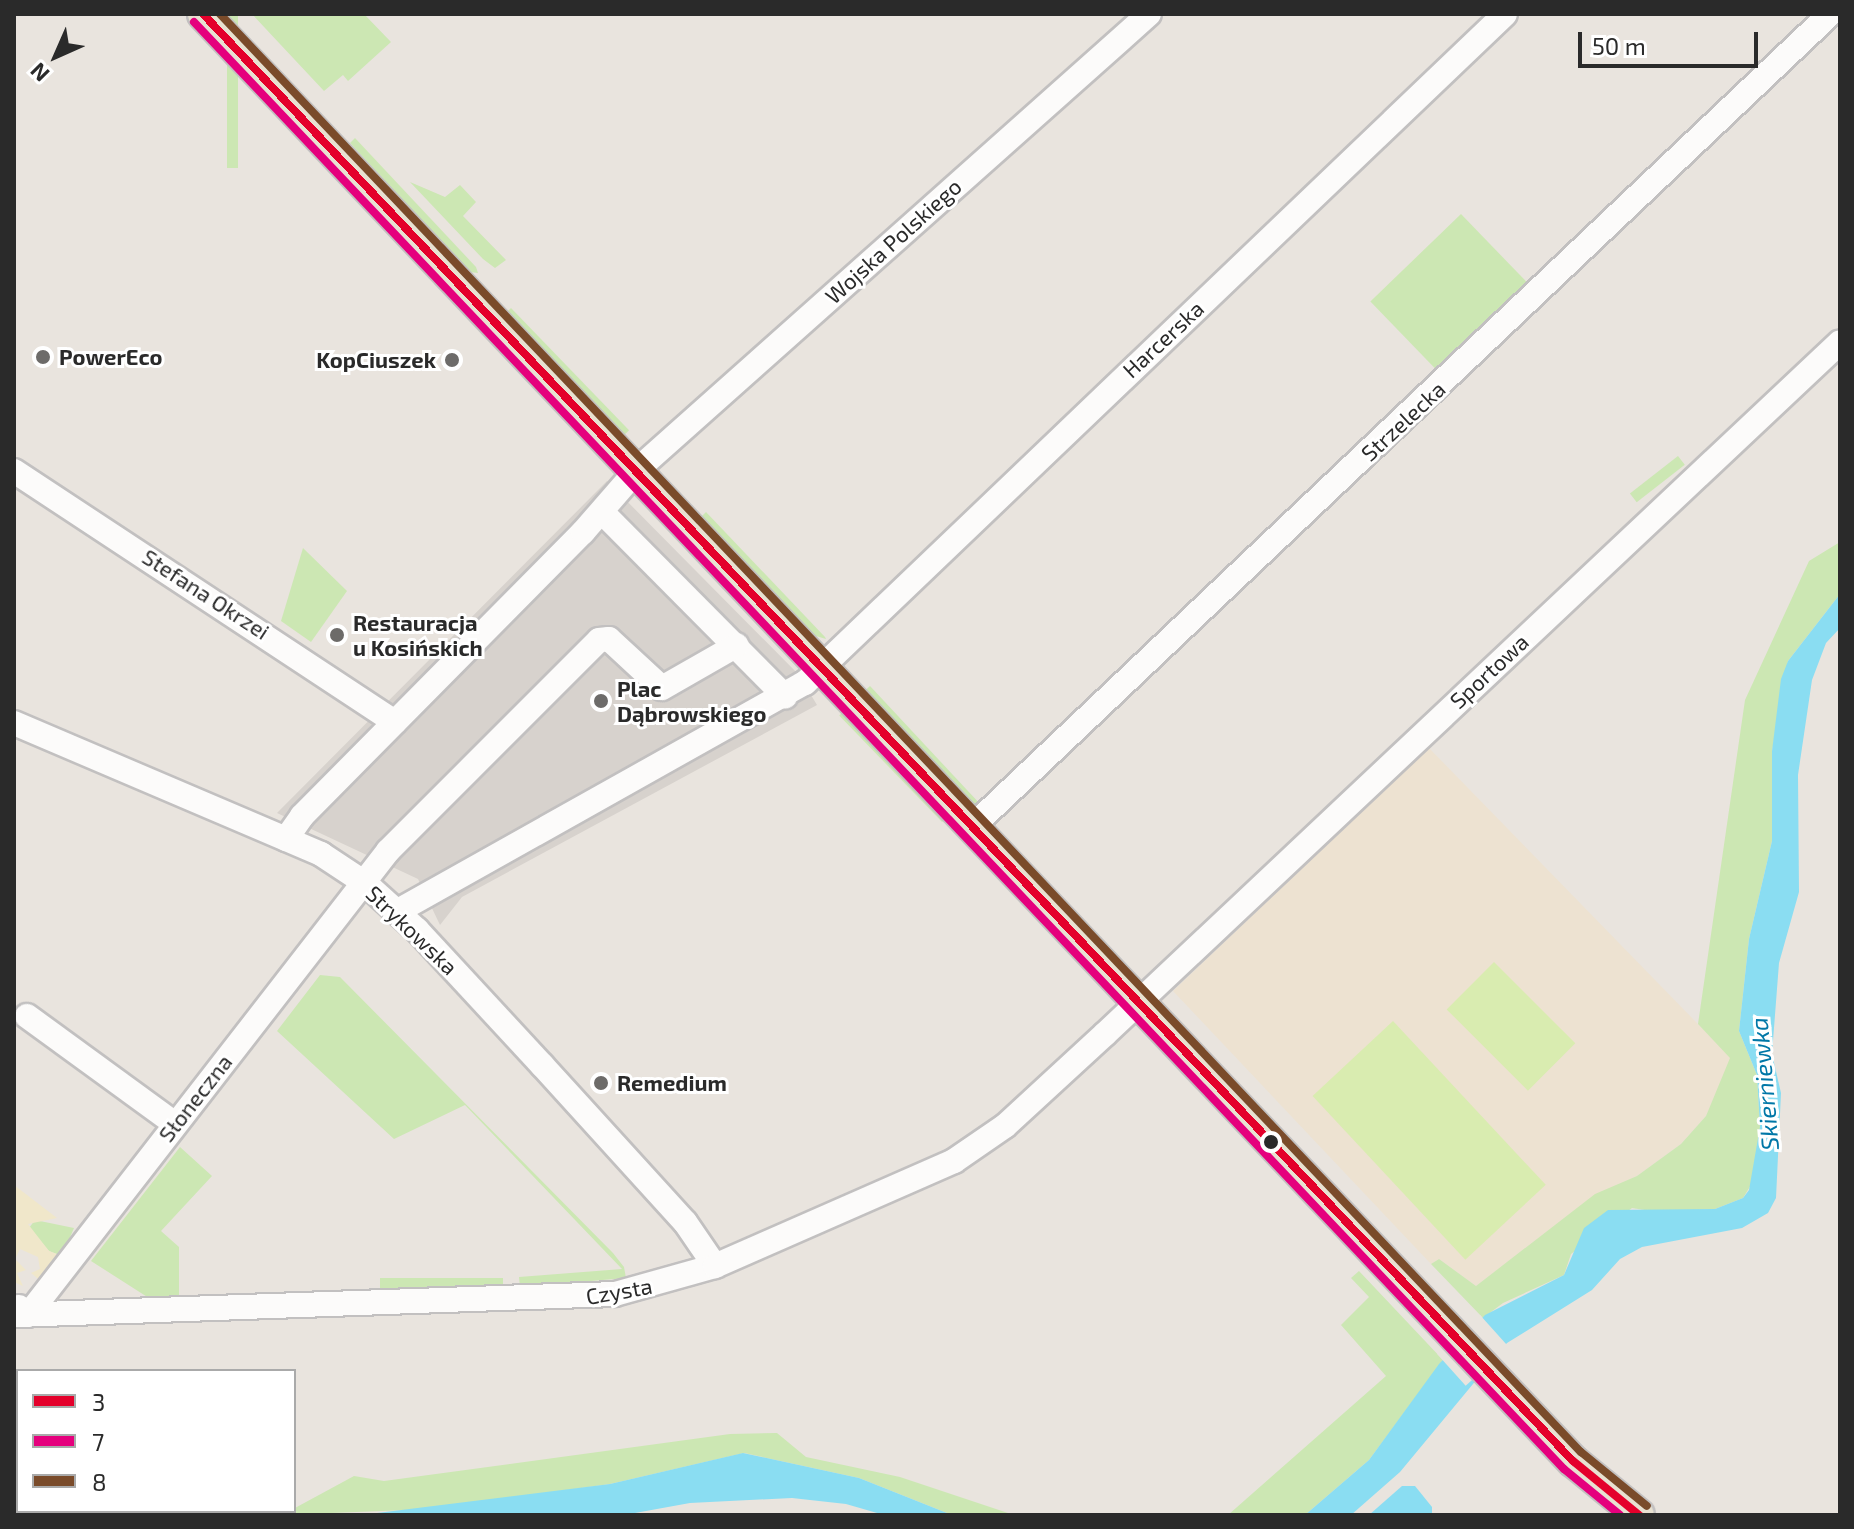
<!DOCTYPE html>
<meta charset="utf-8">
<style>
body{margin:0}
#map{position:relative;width:1854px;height:1529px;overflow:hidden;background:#e9e4de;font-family:"Exo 2",sans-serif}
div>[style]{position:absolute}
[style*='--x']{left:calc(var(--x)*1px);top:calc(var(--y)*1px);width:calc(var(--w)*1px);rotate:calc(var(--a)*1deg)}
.education>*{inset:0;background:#ede2d1}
.green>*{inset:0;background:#cce7b3;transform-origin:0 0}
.sand>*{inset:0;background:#f0e7ca}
.pitch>*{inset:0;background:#d9ecb0;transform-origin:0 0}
.plaza>*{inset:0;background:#d7d2cd}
.water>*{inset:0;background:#8addf2}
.pier>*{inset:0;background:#e9e4de;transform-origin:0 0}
.roads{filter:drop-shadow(2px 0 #c2c0c0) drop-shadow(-2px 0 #c2c0c0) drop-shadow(0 2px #c2c0c0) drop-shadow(0 -2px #c2c0c0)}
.minor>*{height:24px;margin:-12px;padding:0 12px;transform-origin:12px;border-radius:12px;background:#fcfbfa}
.major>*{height:30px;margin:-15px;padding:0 15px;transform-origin:15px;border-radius:15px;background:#e8e1d1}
.bus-1>*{height:8px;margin:-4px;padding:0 4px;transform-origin:4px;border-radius:4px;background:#e4002b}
.bus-2>*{height:8px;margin:-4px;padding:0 4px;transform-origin:4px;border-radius:4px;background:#e5007d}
.bus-3>*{height:8px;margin:-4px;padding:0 4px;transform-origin:4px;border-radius:4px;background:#7a4b2a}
.dots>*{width:22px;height:22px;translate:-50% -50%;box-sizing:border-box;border:4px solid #fff;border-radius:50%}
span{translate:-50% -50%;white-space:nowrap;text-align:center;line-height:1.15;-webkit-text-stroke:6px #fff;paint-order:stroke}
.street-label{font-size:22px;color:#2a2a2a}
.poi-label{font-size:22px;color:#2a2a2a;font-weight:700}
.left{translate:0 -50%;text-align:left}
.right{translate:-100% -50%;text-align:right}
.water-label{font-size:24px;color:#0077a7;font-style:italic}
.frame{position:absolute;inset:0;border:16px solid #2a2a2a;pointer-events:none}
.legend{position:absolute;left:16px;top:1369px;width:280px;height:144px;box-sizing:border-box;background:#fff;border:2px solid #aaa;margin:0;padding:10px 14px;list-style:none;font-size:24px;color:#2a2a2a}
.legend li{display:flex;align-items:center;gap:16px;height:40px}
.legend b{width:40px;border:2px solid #aaa}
.north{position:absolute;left:16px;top:16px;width:80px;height:80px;-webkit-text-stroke:6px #fff;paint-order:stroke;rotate:225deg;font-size:22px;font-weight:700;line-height:32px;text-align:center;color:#2a2a2a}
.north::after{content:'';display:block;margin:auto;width:28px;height:36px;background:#2a2a2a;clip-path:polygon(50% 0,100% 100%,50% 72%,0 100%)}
.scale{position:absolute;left:1578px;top:32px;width:180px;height:36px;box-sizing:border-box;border:4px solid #2a2a2a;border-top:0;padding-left:10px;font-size:24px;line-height:28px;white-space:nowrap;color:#2a2a2a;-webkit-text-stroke:6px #fff;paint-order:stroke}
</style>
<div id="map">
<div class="education">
<i style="clip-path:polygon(1429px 748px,1731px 1058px,1706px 1116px,1681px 1144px,1637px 1176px,1595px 1195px,1476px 1286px,1439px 1259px,1431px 1264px,1173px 991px)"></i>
</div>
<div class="green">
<i style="left:227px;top:14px;width:11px;height:154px"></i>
<i style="clip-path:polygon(252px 14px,364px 14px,391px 42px,348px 81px,343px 75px,324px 91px)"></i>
<i style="clip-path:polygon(355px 138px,476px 267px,478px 273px,470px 272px,350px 143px)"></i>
<i style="clip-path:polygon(410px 182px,445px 197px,460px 185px,476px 202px,463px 216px,506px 260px,495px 268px,483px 259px)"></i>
<i style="left:1461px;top:214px;width:96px;height:126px;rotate:46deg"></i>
<i style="left:511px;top:308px;width:170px;height:9px;rotate:46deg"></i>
<i style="left:1678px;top:456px;width:11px;height:61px;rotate:52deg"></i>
<i style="clip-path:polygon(706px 512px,825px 637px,826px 639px,816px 636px,739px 557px,702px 516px)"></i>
<i style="clip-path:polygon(1840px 542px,1840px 594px,1788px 661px,1772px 751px,1772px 841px,1749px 939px,1739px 1031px,1757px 1075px,1760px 1127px,1754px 1180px,1743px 1198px,1715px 1209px,1657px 1212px,1632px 1208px,1571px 1254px,1564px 1275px,1503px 1303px,1483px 1318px,1431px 1264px,1439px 1259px,1476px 1286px,1595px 1194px,1637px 1176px,1681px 1144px,1706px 1116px,1730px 1058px,1698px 1024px,1745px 700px,1809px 561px)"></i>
<i style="clip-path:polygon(303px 548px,347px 591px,311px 642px,281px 621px)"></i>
<i style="left:870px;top:686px;width:158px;height:5px;rotate:47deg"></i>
<i style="left:845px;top:710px;width:148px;height:8px;rotate:46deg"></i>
<i style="clip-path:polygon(320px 975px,340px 977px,613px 1253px,624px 1267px,626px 1278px,520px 1287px,519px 1277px,622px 1269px,465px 1105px,394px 1139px,277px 1031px)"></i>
<i style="clip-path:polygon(180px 1147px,212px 1176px,161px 1231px,179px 1247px,179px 1296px,246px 1298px,152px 1300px,91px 1261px)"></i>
<i style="clip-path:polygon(35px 1220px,74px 1228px,62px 1256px,49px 1251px,29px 1228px)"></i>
<i style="clip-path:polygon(1359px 1271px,1443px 1360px,1369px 1460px,1305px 1515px,1228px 1515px,1386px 1376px,1341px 1325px,1369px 1297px,1351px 1278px)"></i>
<i style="left:503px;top:1278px;width:10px;height:123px;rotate:90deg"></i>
<i style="clip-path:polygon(777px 1433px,806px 1457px,900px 1477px,1014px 1515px,952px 1515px,859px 1478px,744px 1453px,610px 1484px,431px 1509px,282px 1515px,354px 1476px,384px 1481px,730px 1434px)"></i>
</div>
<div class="sand">
<i style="clip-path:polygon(14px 1185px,57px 1218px,28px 1224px,49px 1251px,62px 1256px,42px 1282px,31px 1273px,40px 1269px,38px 1257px,20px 1249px,15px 1259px,26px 1270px,17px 1273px,23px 1286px,14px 1282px)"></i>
</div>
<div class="pitch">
<i style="left:1494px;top:962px;width:115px;height:67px;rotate:45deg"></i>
<i style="left:1393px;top:1021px;width:224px;height:110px;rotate:47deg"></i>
</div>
<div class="plaza">
<i style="clip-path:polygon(607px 481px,799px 675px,817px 705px,462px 897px,440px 925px,418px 879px,277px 813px)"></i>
</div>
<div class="water">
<i style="clip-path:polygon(1840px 594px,1840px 628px,1826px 643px,1812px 680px,1798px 775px,1799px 892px,1779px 963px,1772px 1054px,1781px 1093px,1776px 1198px,1768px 1213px,1742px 1228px,1642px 1247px,1620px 1259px,1592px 1290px,1507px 1343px,1400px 1472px,1351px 1515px,1305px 1515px,1369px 1460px,1439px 1364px,1485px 1315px,1564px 1275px,1584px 1228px,1608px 1210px,1715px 1209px,1743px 1198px,1749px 1190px,1760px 1127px,1757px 1075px,1739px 1031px,1749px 939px,1772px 841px,1772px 751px,1781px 679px,1788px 661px)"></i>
<i style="clip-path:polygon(743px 1453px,859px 1478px,952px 1515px,884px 1515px,846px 1504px,792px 1498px,690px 1503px,624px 1515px,361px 1515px,610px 1484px)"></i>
<i style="clip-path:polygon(1402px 1486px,1415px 1486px,1432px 1507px,1432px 1515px,1369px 1515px)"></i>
</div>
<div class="pier">
<i style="left:1480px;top:1315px;width:43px;height:58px;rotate:48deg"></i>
</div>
<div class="roads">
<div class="minor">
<i style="--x:14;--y:471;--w:456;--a:33.4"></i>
<i style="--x:602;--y:512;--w:260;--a:45.2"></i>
<i style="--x:14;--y:723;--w:334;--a:23.1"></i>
<i style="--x:321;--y:854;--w:53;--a:33.4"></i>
<i style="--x:365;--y:883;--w:70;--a:42.1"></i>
<i style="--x:417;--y:930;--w:184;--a:47.2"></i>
<i style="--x:542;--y:1065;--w:212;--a:47.7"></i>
<i style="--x:685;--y:1222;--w:53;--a:55.7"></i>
<i style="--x:974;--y:825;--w:1179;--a:-43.45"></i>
<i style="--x:286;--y:839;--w:28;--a:-55"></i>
<i style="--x:302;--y:816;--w:400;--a:-45.3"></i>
<i style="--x:583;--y:532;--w:84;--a:-48.9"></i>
<i style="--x:638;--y:469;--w:684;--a:-41.68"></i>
<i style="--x:398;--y:911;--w:467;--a:-29.3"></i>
<i style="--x:805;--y:683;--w:968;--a:-43.7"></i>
<i style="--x:27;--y:1016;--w:183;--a:36.1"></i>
<i style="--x:19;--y:1307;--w:12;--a:42"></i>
<i style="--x:28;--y:1315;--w:587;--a:-52.19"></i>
<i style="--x:388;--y:851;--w:298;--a:-45"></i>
<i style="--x:599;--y:640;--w:10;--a:-6"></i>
<i style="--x:609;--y:639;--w:72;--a:42.8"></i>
<i style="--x:662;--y:688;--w:86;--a:-29.8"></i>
<i style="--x:14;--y:1315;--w:601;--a:-2"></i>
<i style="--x:615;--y:1294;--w:104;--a:-15.6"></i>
<i style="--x:715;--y:1266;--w:261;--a:-23.7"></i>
<i style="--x:954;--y:1161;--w:62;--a:-34.5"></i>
<i style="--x:1005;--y:1126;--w:136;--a:-42.6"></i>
<i style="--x:1105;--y:1034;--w:1009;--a:-43.27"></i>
</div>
<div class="major">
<i style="--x:203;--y:14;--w:1993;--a:46.57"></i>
<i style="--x:1573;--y:1461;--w:85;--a:39.3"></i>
</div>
</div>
<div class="bus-1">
<i style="--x:203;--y:14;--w:1993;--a:46.57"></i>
<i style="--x:1573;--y:1461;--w:85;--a:39.3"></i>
</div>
<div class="bus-2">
<i style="--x:194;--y:22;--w:1993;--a:46.57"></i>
<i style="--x:1564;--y:1469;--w:72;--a:39.4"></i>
</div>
<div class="bus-3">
<i style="--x:220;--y:14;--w:1980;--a:46.58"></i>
<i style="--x:1581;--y:1452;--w:85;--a:39.3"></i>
</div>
<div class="dots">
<i style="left:43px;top:357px;background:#6d6b69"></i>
<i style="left:452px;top:360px;background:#6d6b69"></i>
<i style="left:337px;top:635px;background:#6d6b69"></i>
<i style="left:601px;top:701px;background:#6d6b69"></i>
<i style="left:601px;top:1083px;background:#6d6b69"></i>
<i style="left:1271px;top:1142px;background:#2a2a2a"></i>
</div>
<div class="street-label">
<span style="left:893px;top:241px;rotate:-42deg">Wojska Polskiego</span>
<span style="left:1163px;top:339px;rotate:-43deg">Harcerska</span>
<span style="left:1403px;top:421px;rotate:-43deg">Strzelecka</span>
<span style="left:206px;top:594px;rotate:33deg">Stefana Okrzei</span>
<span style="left:1489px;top:671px;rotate:-43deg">Sportowa</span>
<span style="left:412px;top:930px;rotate:44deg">Strykowska</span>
<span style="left:195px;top:1098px;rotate:-52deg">Słoneczna</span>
<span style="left:619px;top:1291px;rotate:-10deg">Czysta</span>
</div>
<div class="poi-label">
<span class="left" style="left:59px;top:357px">PowerEco</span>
<span class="right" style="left:436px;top:360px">KopCiuszek</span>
<span class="left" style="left:353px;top:635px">Restauracja<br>u Kosińskich</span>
<span class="left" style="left:617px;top:701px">Plac<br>Dąbrowskiego</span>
<span class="left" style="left:617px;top:1083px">Remedium</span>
</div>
<div class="water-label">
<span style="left:1764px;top:1084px;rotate:-95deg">Skierniewka</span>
</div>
<div class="frame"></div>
<ul class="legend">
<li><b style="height:10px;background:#e4002b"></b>3</li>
<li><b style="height:10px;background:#e5007d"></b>7</li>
<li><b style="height:10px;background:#7a4b2a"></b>8</li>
</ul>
<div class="north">N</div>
<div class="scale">50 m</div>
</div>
